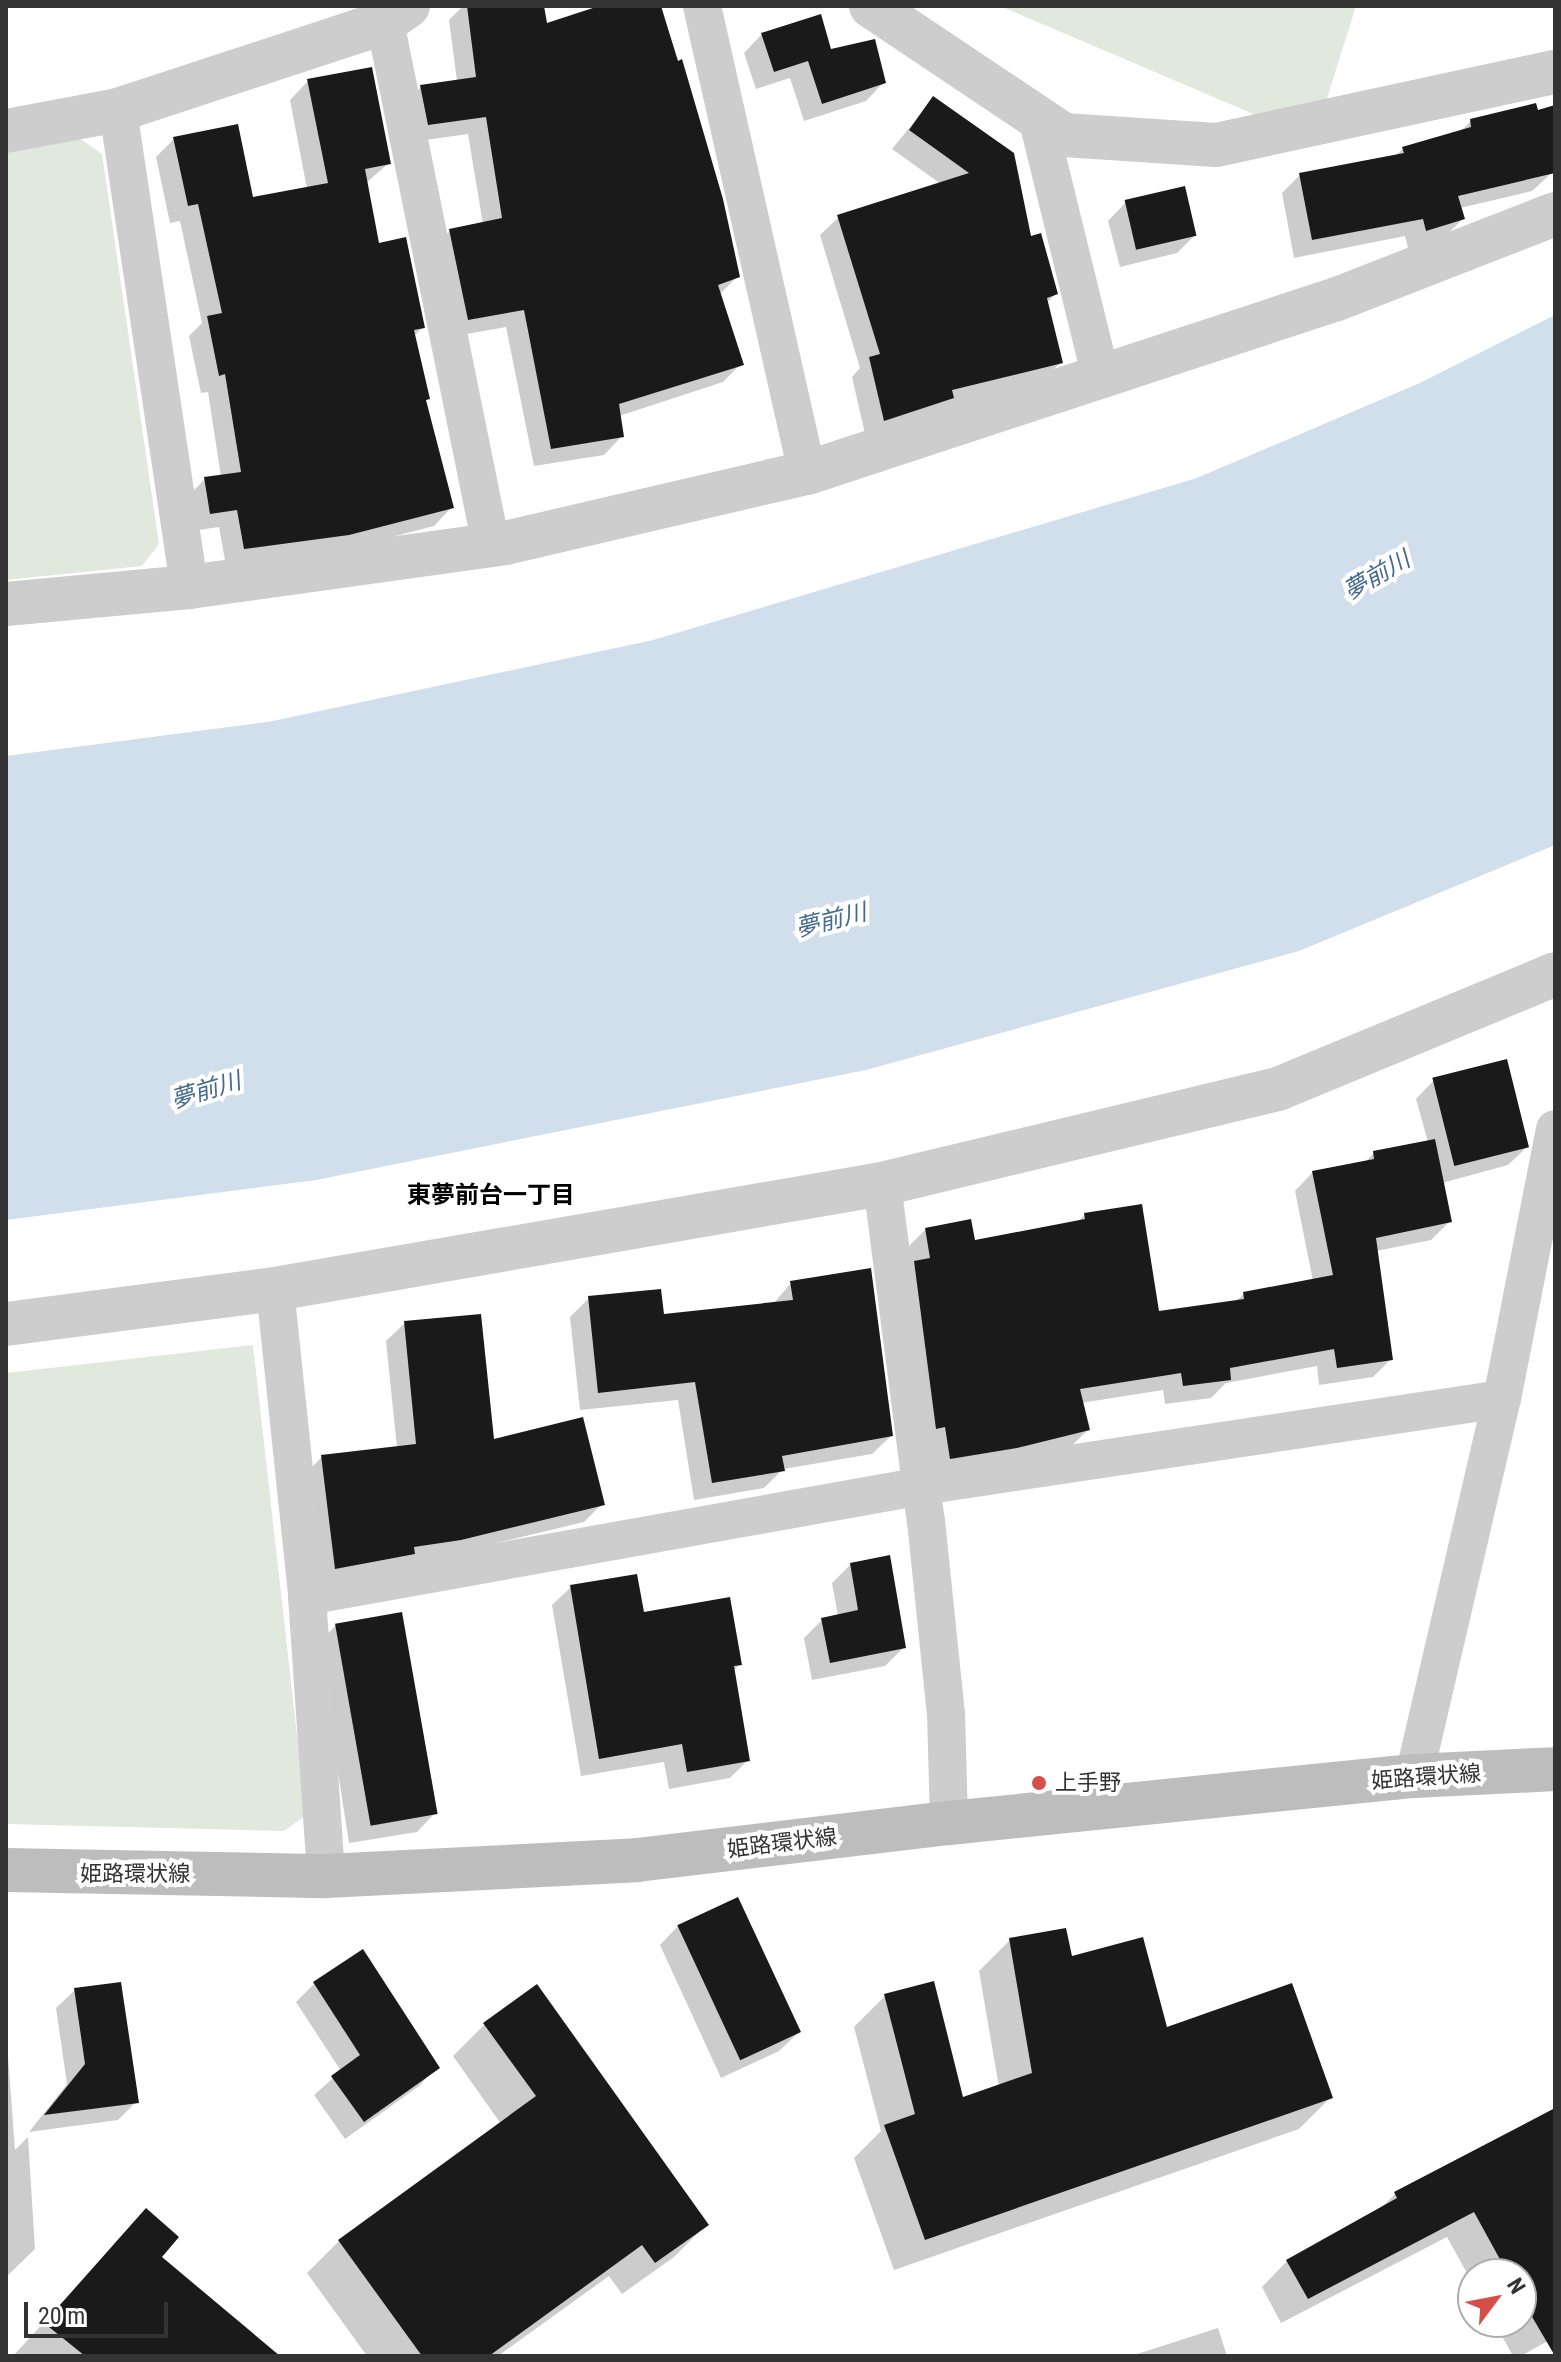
<!DOCTYPE html>
<meta charset="utf-8">
<style>
body{margin:0}
#map{position:relative;width:1561px;height:2362px;overflow:hidden;background:#fff;font-family:"Roboto Condensed","Noto Sans JP",sans-serif}
div>[style]{position:absolute}
[style*='--x']{left:calc(var(--x)*1px);top:calc(var(--y)*1px);width:calc(var(--w)*1px);rotate:calc(var(--a)*1deg)}
.green>*{inset:0;background:#e1e8dd}
.water>*{inset:0;background:#d1deeb}
.shadow>*{inset:0;background:#0003}
.building>*{inset:0;background:#1a1a1a;transform-origin:0 0}
.minor>*{height:38px;margin:-19px;padding:0 19px;transform-origin:19px;border-radius:19px;background:#cdcdcd}
.tertiary>*{height:44px;margin:-22px;padding:0 22px;transform-origin:22px;border-radius:22px;background:#cdcdcd}
.secondary>*{height:44px;margin:-22px;padding:0 22px;transform-origin:22px;border-radius:22px;background:#bdbdbd}
.dots>*{width:22px;height:22px;translate:-50% -50%;box-sizing:border-box;border:4px solid #fff;border-radius:50%}
span{translate:-50% -50%;white-space:nowrap;text-align:center;line-height:1.15;-webkit-text-stroke:8px #fff;paint-order:stroke}
.street-label{font-size:22px;color:#333}
.poi-label{font-size:22px;color:#333}
.left{translate:0 -50%;text-align:left}
.water-label{font-size:24px;color:#476b8e;font-style:italic}
.neighbourhood-label{font-size:24px;color:#000;font-weight:700}
.frame{position:absolute;inset:0;border:8px solid #333;pointer-events:none}
.north{position:absolute;left:1457px;top:2258px;width:80px;height:80px;box-sizing:border-box;background:#fff;border:2px solid #adadad;border-radius:50%;rotate:58deg;font-size:22px;font-weight:700;line-height:32px;text-align:center;color:#333}
.north::after{content:'';display:block;margin:auto;width:28px;height:36px;background:#d64e48;clip-path:polygon(50% 0,100% 100%,50% 72%,0 100%)}
.scale{position:absolute;left:24px;top:2302px;width:144px;height:36px;box-sizing:border-box;border:4px solid #333;border-top:0;padding-left:10px;font-size:24px;line-height:28px;white-space:nowrap;color:#333;-webkit-text-stroke:6px #fff;paint-order:stroke}
</style>
<div id="map">
<div class="green">
<i style="clip-path:polygon(1000px 6px,1356px 6px,1314px 140px)"></i>
<i style="clip-path:polygon(79px 138px,102px 154px,159px 544px,142px 566px,6px 580px,6px 152px)"></i>
<i style="clip-path:polygon(253px 1345px,306px 1815px,284px 1831px,6px 1824px,6px 1373px)"></i>
</div>
<div class="water">
<i style="clip-path:polygon(1555px 315px,1555px 845px,1299px 951px,866px 1070px,316px 1180px,6px 1220px,6px 756px,268px 722px,653px 640px,1197px 478px,1420px 383px)"></i>
</div>
<div class="shadow">
<i style="clip-path:polygon(463px 6px,542px 6px,545px 25px,606px 6px,659px 6px,738px 276px,719px 295px,741px 364px,723px 382px,619px 416px,622px 436px,604px 455px,534px 466px,506px 327px,450px 337px,432px 249px,450px 231px,483px 224px,468px 134px,411px 142px,403px 104px,421px 87px,457px 81px,449px 20px)"></i>
<i style="clip-path:polygon(762px 34px,830px 51px,884px 82px,866px 101px,804px 121px,790px 78px,756px 89px,744px 53px)"></i>
<i style="clip-path:polygon(308px 81px,389px 163px,366px 183px,378px 245px,422px 328px,413px 337px,428px 398px,424px 402px,452px 507px,434px 526px,329px 553px,226px 566px,219px 527px,192px 531px,187px 497px,205px 479px,221px 477px,208px 392px,201px 393px,189px 336px,202px 323px,180px 221px,170px 223px,156px 157px,174px 139px,252px 199px,307px 189px,290px 100px)"></i>
<i style="clip-path:polygon(933px 99px,1030px 239px,1056px 294px,1046px 303px,1061px 362px,1043px 380px,866px 438px,852px 377px,860px 368px,820px 235px,839px 217px,941px 184px,892px 149px)"></i>
<i style="clip-path:polygon(1555px 107px,1555px 170px,1532px 191px,1460px 208px,1463px 219px,1444px 237px,1408px 248px,1405px 236px,1294px 258px,1282px 193px,1300px 175px,1394px 157px,1403px 149px,1459px 133px,1471px 121px)"></i>
<i style="clip-path:polygon(1126px 202px,1195px 235px,1177px 253px,1120px 267px,1108px 221px)"></i>
<i style="clip-path:polygon(1434px 1080px,1527px 1147px,1508px 1165px,1442px 1183px,1450px 1221px,1431px 1240px,1376px 1251px,1391px 1359px,1373px 1377px,1319px 1385px,1317px 1366px,1226px 1383px,1211px 1398px,1165px 1404px,1163px 1390px,1081px 1403px,1088px 1430px,1069px 1448px,932px 1476px,907px 1248px,926px 1229px,973px 1242px,1077px 1223px,1085px 1214px,1158px 1314px,1235px 1302px,1244px 1294px,1313px 1281px,1295px 1191px,1313px 1172px,1364px 1163px,1374px 1153px,1428px 1142px,1416px 1099px)"></i>
<i style="clip-path:polygon(791px 1283px,891px 1436px,872px 1454px,783px 1469px,764px 1488px,694px 1500px,678px 1400px,580px 1410px,570px 1317px,589px 1298px,662px 1316px,773px 1304px)"></i>
<i style="clip-path:polygon(405px 1323px,492px 1442px,602px 1504px,584px 1522px,317px 1586px,303px 1476px,322px 1457px,397px 1448px,386px 1341px)"></i>
<i style="clip-path:polygon(851px 1564px,904px 1647px,885px 1666px,812px 1680px,804px 1638px,822px 1620px,838px 1616px,832px 1583px)"></i>
<i style="clip-path:polygon(571px 1587px,642px 1614px,740px 1664px,733px 1671px,748px 1760px,730px 1778px,669px 1789px,664px 1762px,581px 1776px,552px 1605px)"></i>
<i style="clip-path:polygon(336px 1625px,435px 1813px,417px 1832px,349px 1843px,318px 1644px)"></i>
<i style="clip-path:polygon(678px 1926px,798px 2033px,779px 2051px,721px 2078px,660px 1945px)"></i>
<i style="clip-path:polygon(1010px 1940px,1165px 2029px,1330px 2098px,1299px 2129px,894px 2270px,854px 2158px,881px 2131px,854px 2027px,885px 1996px,962px 2100px,999px 2087px,979px 1971px)"></i>
<i style="clip-path:polygon(362px 1952px,437px 2067px,419px 2086px,345px 2139px,314px 2095px,341px 2071px,296px 2002px,314px 1984px)"></i>
<i style="clip-path:polygon(75px 1990px,136px 2102px,118px 2120px,29px 2132px,67px 2084px,56px 2008px)"></i>
<i style="clip-path:polygon(485px 2024px,706px 2225px,674px 2257px,622px 2294px,609px 2276px,498px 2356px,367px 2356px,307px 2273px,339px 2241px,501px 2124px,453px 2056px)"></i>
<i style="clip-path:polygon(7px 2043px,15px 2150px,28px 2137px,35px 2249px,6px 2277px)"></i>
<i style="clip-path:polygon(1555px 2135px,1555px 2337px,1521px 2356px,1513px 2356px,1494px 2322px,1521px 2322px,1521px 2274px,1473px 2274px,1473px 2284px,1447px 2237px,1281px 2323px,1262px 2287px,1287px 2261px,1378px 2211px,1395px 2194px)"></i>
<i style="clip-path:polygon(146px 2211px,159px 2257px,240px 2356px,13px 2356px)"></i>
<i style="clip-path:polygon(1218px 2328px,1227px 2356px,1131px 2356px)"></i>
</div>
<div class="building">
<i style="clip-path:polygon(467px 6px,544px 6px,547px 23px,599px 6px,661px 6px,678px 61px,682px 59px,723px 199px,740px 277px,718px 285px,744px 365px,619px 404px,624px 437px,551px 449px,524px 310px,468px 320px,449px 229px,502px 218px,486px 117px,428px 125px,420px 85px,476px 77px)"></i>
<i style="clip-path:polygon(821px 14px,831px 49px,875px 39px,886px 83px,822px 104px,808px 61px,774px 72px,761px 33px)"></i>
<i style="clip-path:polygon(372px 67px,391px 164px,365px 169px,379px 243px,406px 237px,425px 328px,414px 330px,430px 399px,426px 400px,454px 508px,349px 535px,244px 549px,237px 510px,210px 514px,204px 477px,241px 472px,225px 374px,219px 376px,207px 316px,222px 313px,198px 204px,188px 206px,173px 137px,238px 124px,253px 197px,328px 183px,307px 79px)"></i>
<i style="clip-path:polygon(933px 96px,1014px 153px,1031px 236px,1041px 233px,1058px 294px,1047px 298px,1063px 363px,952px 390px,954px 398px,884px 421px,869px 357px,880px 354px,837px 215px,969px 173px,909px 130px)"></i>
<i style="clip-path:polygon(1536px 103px,1538px 110px,1555px 105px,1555px 173px,1458px 196px,1465px 219px,1426px 231px,1423px 219px,1312px 240px,1299px 173px,1404px 153px,1402px 147px,1471px 127px,1470px 119px)"></i>
<i style="left:1185px;top:186px;width:51px;height:62px;rotate:77deg"></i>
<i style="left:1507px;top:1059px;width:91px;height:77px;rotate:76deg"></i>
<i style="clip-path:polygon(1435px 1139px,1452px 1222px,1376px 1238px,1393px 1360px,1337px 1368px,1334px 1349px,1230px 1368px,1231px 1380px,1183px 1386px,1181px 1373px,1080px 1389px,1090px 1430px,1017px 1448px,950px 1459px,945px 1427px,936px 1429px,914px 1261px,930px 1258px,925px 1228px,971px 1219px,975px 1240px,1085px 1219px,1084px 1213px,1142px 1204px,1159px 1311px,1244px 1299px,1243px 1292px,1333px 1275px,1312px 1171px,1374px 1159px,1373px 1151px)"></i>
<i style="clip-path:polygon(871px 1268px,893px 1436px,782px 1456px,785px 1471px,712px 1483px,695px 1382px,598px 1393px,588px 1296px,661px 1289px,664px 1314px,793px 1300px,790px 1281px)"></i>
<i style="clip-path:polygon(481px 1314px,494px 1439px,583px 1417px,605px 1505px,461px 1540px,414px 1547px,415px 1554px,335px 1569px,321px 1455px,416px 1444px,404px 1321px)"></i>
<i style="clip-path:polygon(890px 1555px,906px 1648px,830px 1663px,821px 1618px,858px 1610px,850px 1563px)"></i>
<i style="clip-path:polygon(637px 1574px,644px 1612px,730px 1597px,742px 1665px,734px 1666px,750px 1761px,687px 1772px,682px 1744px,599px 1759px,570px 1585px)"></i>
<i style="left:402px;top:1612px;width:205px;height:68px;rotate:80deg"></i>
<i style="left:738px;top:1897px;width:149px;height:67px;rotate:65deg"></i>
<i style="clip-path:polygon(1066px 1928px,1072px 1956px,1143px 1937px,1167px 2027px,1292px 1983px,1333px 2098px,925px 2240px,884px 2125px,915px 2114px,884px 1994px,934px 1981px,963px 2097px,1032px 2073px,1009px 1938px)"></i>
<i style="clip-path:polygon(363px 1949px,440px 2068px,364px 2122px,331px 2076px,360px 2055px,313px 1982px)"></i>
<i style="clip-path:polygon(121px 1982px,139px 2103px,44px 2115px,85px 2064px,74px 1988px)"></i>
<i style="clip-path:polygon(537px 1984px,709px 2225px,655px 2263px,642px 2245px,489px 2356px,422px 2356px,338px 2240px,536px 2096px,483px 2023px)"></i>
<i style="clip-path:polygon(1555px 2108px,1555px 2356px,1521px 2298px,1521px 2274px,1508px 2274px,1474px 2212px,1308px 2299px,1286px 2260px,1397px 2198px,1394px 2192px)"></i>
<i style="clip-path:polygon(146px 2208px,179px 2237px,162px 2257px,280px 2356px,85px 2356px,44px 2323px)"></i>
</div>
<div class="minor">
<i style="--x:702;--y:6;--w:479;--a:77.3"></i>
<i style="--x:385;--y:22;--w:534;--a:78.54"></i>
<i style="--x:118;--y:110;--w:482;--a:81.5"></i>
<i style="--x:1037;--y:117;--w:268;--a:76.2"></i>
<i style="--x:882;--y:1184;--w:340;--a:82.6"></i>
<i style="--x:926;--y:1521;--w:193;--a:84.1"></i>
<i style="--x:946;--y:1713;--w:110;--a:88.4"></i>
<i style="--x:275;--y:1289;--w:309;--a:84"></i>
<i style="--x:307;--y:1596;--w:281;--a:86.1"></i>
<i style="--x:307;--y:1596;--w:625;--a:-10.14"></i>
<i style="--x:922;--y:1486;--w:586;--a:-8.53"></i>
<i style="--x:1414;--y:1776;--w:387;--a:-76.9"></i>
<i style="--x:1502;--y:1399;--w:275;--a:-78.9"></i>
</div>
<div class="tertiary">
<i style="--x:871;--y:6;--w:232;--a:33.8"></i>
<i style="--x:1064;--y:135;--w:152;--a:3.8"></i>
<i style="--x:1216;--y:145;--w:347;--a:-12.2"></i>
<i style="--x:6;--y:131;--w:114;--a:-10.6"></i>
<i style="--x:118;--y:110;--w:281;--a:-18.2"></i>
<i style="--x:385;--y:22;--w:28;--a:-35"></i>
<i style="--x:6;--y:604;--w:184;--a:-5.3"></i>
<i style="--x:189;--y:587;--w:319;--a:-7.9"></i>
<i style="--x:505;--y:543;--w:310;--a:-13.1"></i>
<i style="--x:807;--y:473;--w:558;--a:-18.18"></i>
<i style="--x:1337;--y:299;--w:234;--a:-21.3"></i>
<i style="--x:6;--y:1324;--w:271;--a:-7.4"></i>
<i style="--x:275;--y:1289;--w:616;--a:-9.81"></i>
<i style="--x:882;--y:1184;--w:407;--a:-13.5"></i>
<i style="--x:1278;--y:1089;--w:300;--a:-22.5"></i>
</div>
<div class="secondary">
<i style="--x:6;--y:1870;--w:320;--a:1.1"></i>
<i style="--x:326;--y:1876;--w:311;--a:-2.9"></i>
<i style="--x:637;--y:1860;--w:314;--a:-6.8"></i>
<i style="--x:949;--y:1823;--w:467;--a:-5.8"></i>
<i style="--x:1414;--y:1776;--w:141;--a:-2.8"></i>
</div>
<div class="dots">
<i style="left:1039px;top:1783px;background:#d64e48"></i>
</div>
<div class="street-label">
<span style="left:1426px;top:1777px;rotate:-4deg">姫路環状線</span>
<span style="left:782px;top:1843px;rotate:-7deg">姫路環状線</span>
<span style="left:135px;top:1874px">姫路環状線</span>
</div>
<div class="poi-label">
<span class="left" style="left:1055px;top:1783px">上手野</span>
</div>
<div class="water-label">
<span style="left:1377px;top:576px;rotate:-30deg">夢前川</span>
<span style="left:831px;top:921px;rotate:-14deg">夢前川</span>
<span style="left:206px;top:1091px;rotate:-17deg">夢前川</span>
</div>
<div class="neighbourhood-label">
<span style="left:491px;top:1196px">東夢前台一丁目</span>
</div>
<div class="frame"></div>
<div class="north">N</div>
<div class="scale">20 m</div>
</div>
